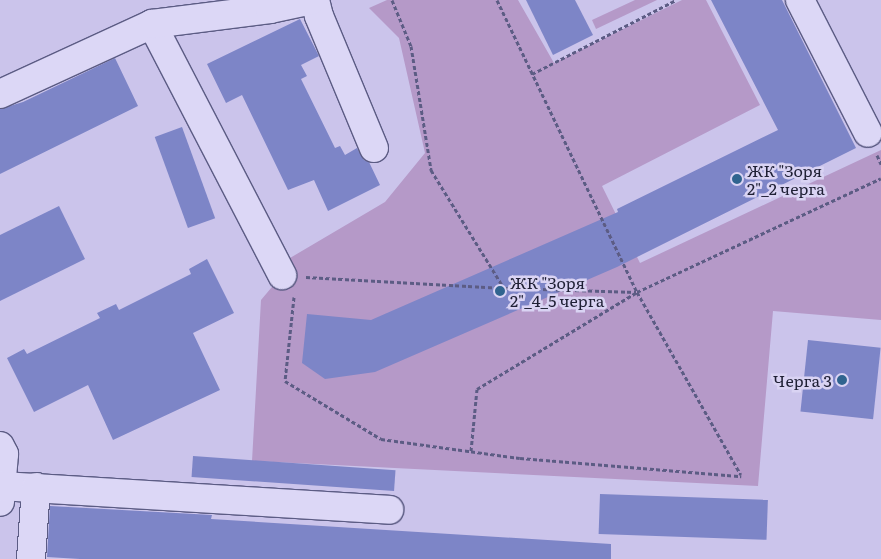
<!DOCTYPE html>
<meta charset="utf-8">
<style>
body{margin:0}
#map{position:relative;width:881px;height:559px;overflow:hidden;background:#cbc4eb;font-family:Literata,serif}
div>[style]{position:absolute}
[style*='--x']{left:calc(var(--x)*1px);top:calc(var(--y)*1px);width:calc(var(--w)*1px);rotate:calc(var(--a)*1deg)}
.green>*{inset:0;background:#b599c8}
.building>*{inset:0;background:#7d85c7;transform-origin:0 0}
.path>*{height:3px;margin-top:-1.5px;transform-origin:0;background:repeating-linear-gradient(90deg,#5c5c84 0 4px,transparent 0 6.5px)}
.roads{filter:drop-shadow(1px 0 #5c5c84) drop-shadow(-1px 0 #5c5c84) drop-shadow(0 1px #5c5c84) drop-shadow(0 -1px #5c5c84)}
.minor>*{height:28px;margin:-14px;padding:0 14px;transform-origin:14px;border-radius:14px;background:#dcd7f6}
.dots>*{width:14px;height:14px;translate:-50% -50%;box-sizing:border-box;border:2px solid #d9d3f3;border-radius:50%}
span{translate:-50% -50%;white-space:nowrap;text-align:center;line-height:1.15;-webkit-text-stroke:5px #d9d3f3;paint-order:stroke}
.poi-label{font-size:16px;color:#1f2035}
.left{translate:0 -50%;text-align:left}
.right{translate:-100% -50%;text-align:right}
</style>
<div id="map">
<div class="green">
<i style="clip-path:polygon(387px 0,518px 0,554px 63px,682px 0,706px 0,760px 105px,602px 186px,640px 263px,881px 150px,881px 320px,773px 311px,758px 486px,252px 461px,261px 300px,282px 275px,290px 258px,385px 202px,425px 153px,399px 38px,369px 8px)"></i>
<i style="clip-path:polygon(635px 0,657px 0,596px 29px,592px 20px)"></i>
</div>
<div class="building">
<i style="clip-path:polygon(526px 0,575px 0,593px 35px,553px 55px)"></i>
<i style="clip-path:polygon(711px 0,782px 0,856px 148px,617px 267px,375px 372px,325px 379px,302px 363px,307px 314px,371px 320px,618px 212px,617px 209px,778px 130px)"></i>
<i style="clip-path:polygon(300px 19px,319px 56px,301px 65px,307px 76px,301px 79px,335px 148px,340px 146px,345px 155px,357px 148px,364px 160px,369px 162px,380px 185px,328px 211px,314px 180px,288px 190px,242px 95px,226px 103px,207px 64px)"></i>
<i style="clip-path:polygon(115px 58px,138px 106px,0 174px,0 109px,23px 102px)"></i>
<i style="left:182px;top:127px;width:97px;height:29px;rotate:70deg"></i>
<i style="clip-path:polygon(59px 206px,85px 259px,0 301px,0 235px)"></i>
<i style="clip-path:polygon(207px 259px,234px 313px,193px 333px,220px 390px,113px 440px,88px 385px,34px 412px,7px 358px,24px 349px,27px 354px,100px 318px,97px 313px,116px 304px,119px 310px,191px 274px,189px 269px)"></i>
<i style="left:808px;top:340px;width:73px;height:72px;rotate:6deg"></i>
<i style="left:193px;top:456px;width:203px;height:21px;rotate:4deg"></i>
<i style="left:600px;top:494px;width:168px;height:40px;rotate:2deg"></i>
<i style="clip-path:polygon(50px 506px,212px 515px,211px 519px,611px 544px,611px 559px,80px 559px,47px 557px)"></i>
</div>
<div class="path">
<i style="--x:392;--y:0;--w:50;--a:67.6"></i>
<i style="--x:411;--y:46;--w:126;--a:80.8"></i>
<i style="--x:431;--y:170;--w:139;--a:58.3"></i>
<i style="--x:497;--y:0;--w:324;--a:64.4"></i>
<i style="--x:637;--y:292;--w:210;--a:60.4"></i>
<i style="--x:532;--y:74;--w:162;--a:-27.2"></i>
<i style="--x:877;--y:155;--w:10;--a:66"></i>
<i style="--x:306;--y:277;--w:198;--a:3.2"></i>
<i style="--x:504;--y:288;--w:132;--a:1.7"></i>
<i style="--x:294;--y:297;--w:84;--a:96.1"></i>
<i style="--x:285;--y:381;--w:112;--a:31.1"></i>
<i style="--x:381;--y:439;--w:140;--a:7.8"></i>
<i style="--x:520;--y:458;--w:222;--a:4.7"></i>
<i style="--x:471;--y:451;--w:62;--a:-84.5"></i>
<i style="--x:477;--y:389;--w:187;--a:-31.2"></i>
<i style="--x:637;--y:292;--w:269;--a:-25"></i>
</div>
<div class="roads">
<div class="minor">
<i style="--x:315;--y:0;--w:16;--a:76"></i>
<i style="--x:319;--y:16;--w:143;--a:67.4"></i>
<i style="--x:800;--y:0;--w:149;--a:62.9"></i>
<i style="--x:152;--y:24;--w:283;--a:62.6"></i>
<i style="--x:0;--y:94;--w:167;--a:-24.7"></i>
<i style="--x:152;--y:24;--w:119;--a:-7.2"></i>
<i style="--x:270;--y:9;--w:43;--a:-12.1"></i>
<i style="--x:0;--y:446;--w:9;--a:63"></i>
<i style="--x:4;--y:454;--w:48;--a:94.8"></i>
<i style="--x:1;--y:486;--w:389;--a:3.5"></i>
<i style="--x:31;--y:559;--w:72;--a:-86"></i>
</div>
</div>
<div class="dots">
<i style="left:737px;top:179px;background:#30648f"></i>
<i style="left:500px;top:291px;background:#30648f"></i>
<i style="left:842px;top:380px;background:#30648f"></i>
</div>
<div class="poi-label">
<span class="left" style="left:747px;top:179px">ЖК "Зоря<br>2"_2 черга</span>
<span class="left" style="left:510px;top:291px">ЖК "Зоря<br>2"_4_5 черга</span>
<span class="right" style="left:832px;top:380px">Черга 3</span>
</div>
</div>
